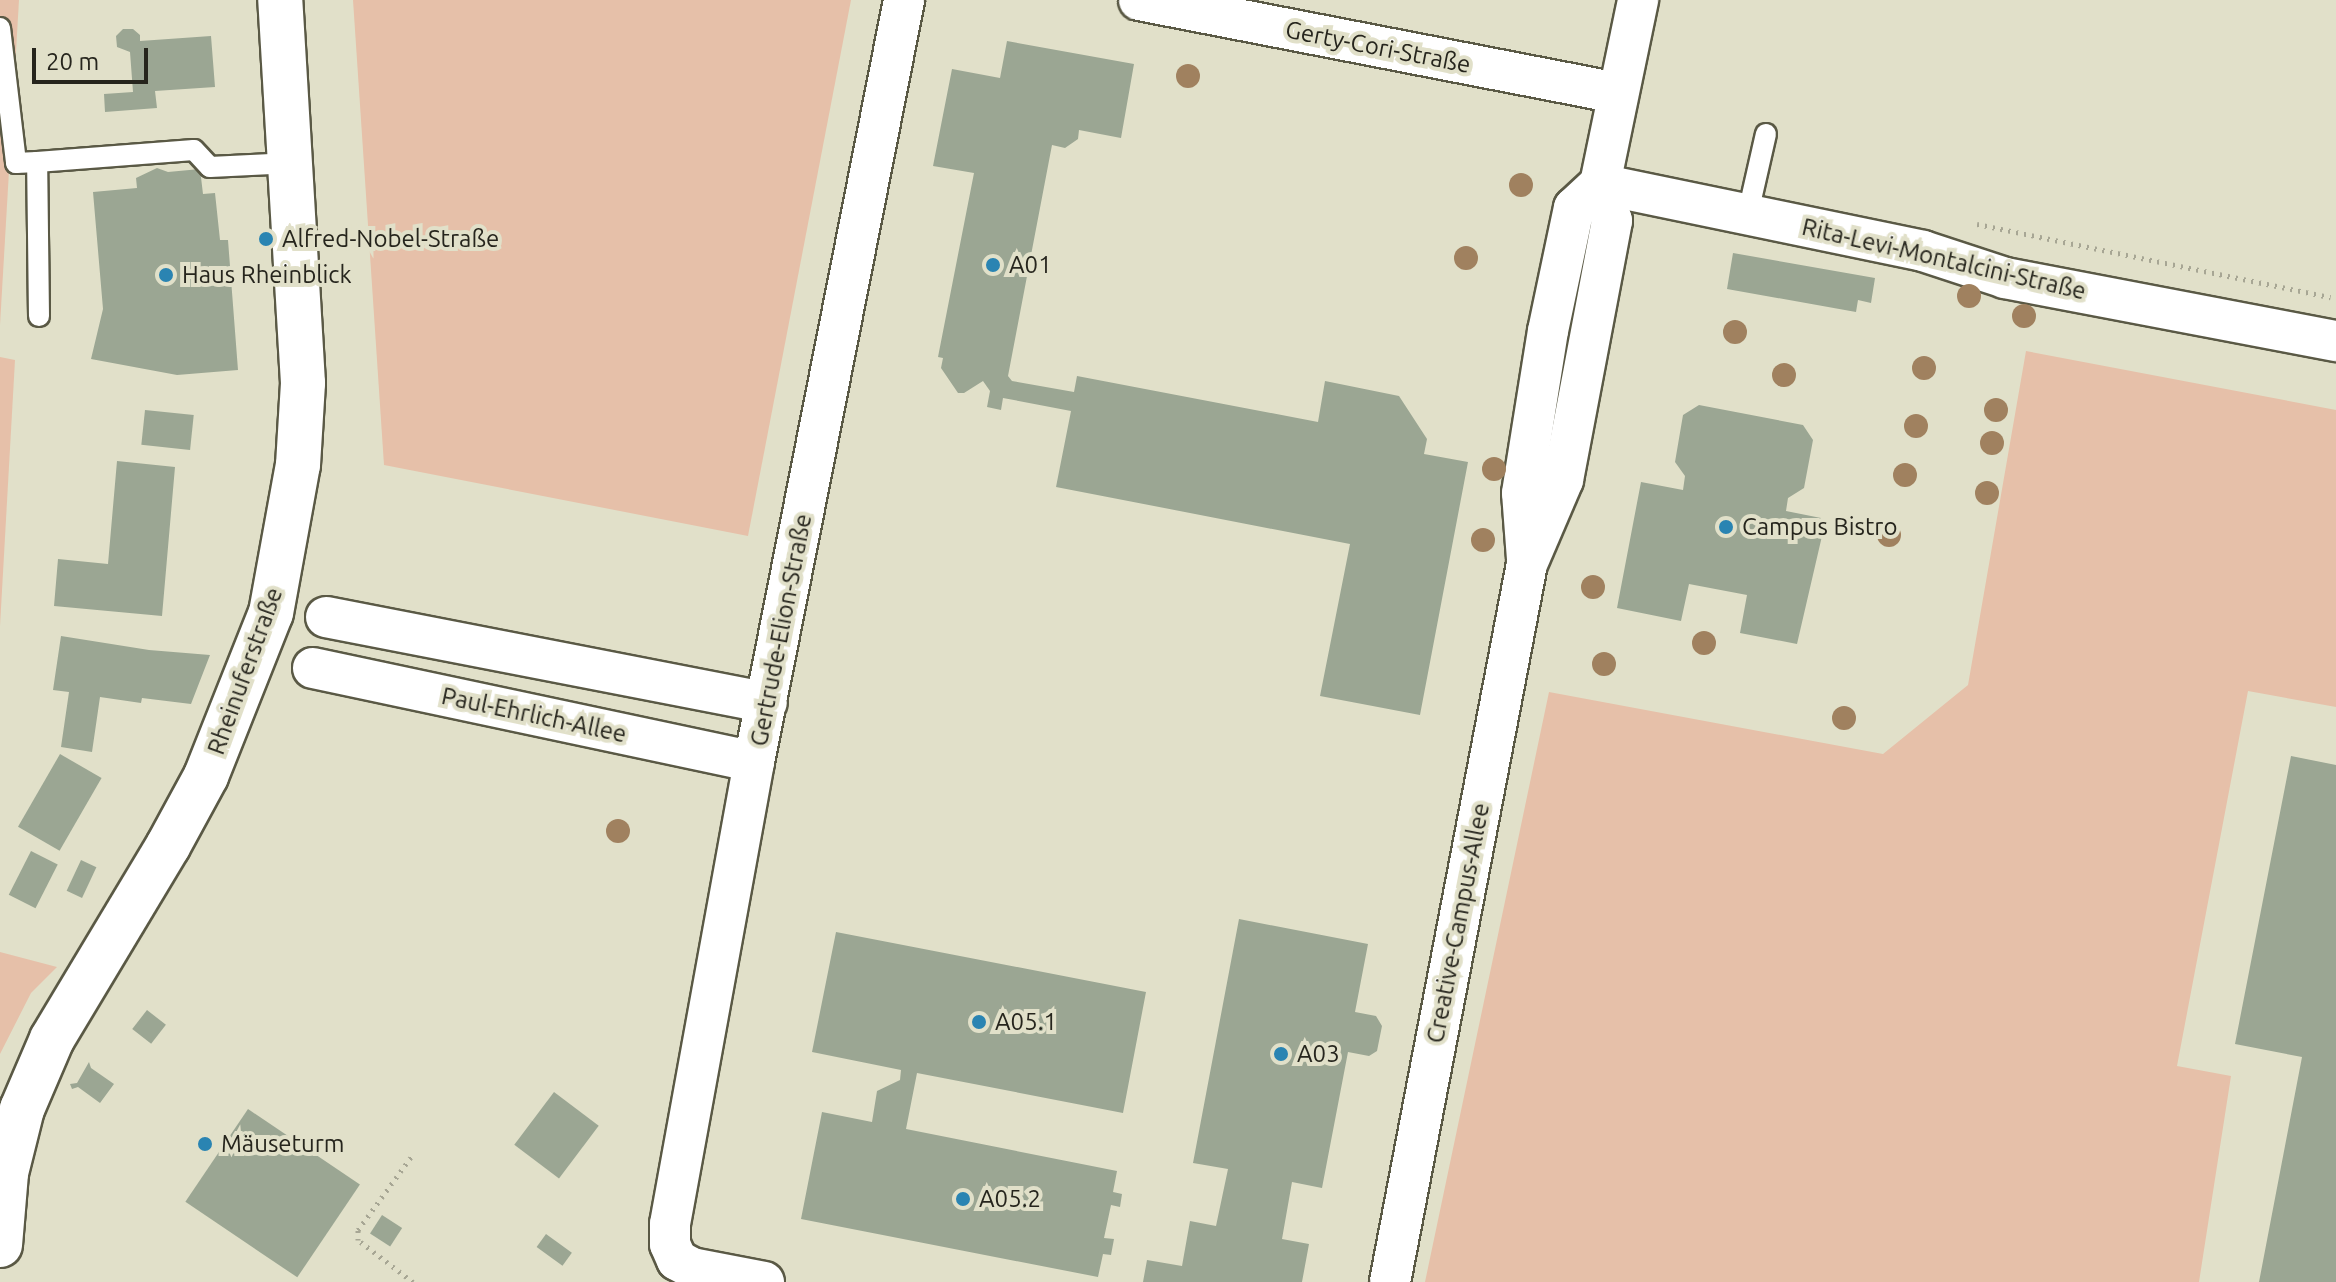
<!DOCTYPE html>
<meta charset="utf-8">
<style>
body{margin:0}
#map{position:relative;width:2336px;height:1282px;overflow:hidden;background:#e1e0c9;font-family:Ubuntu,sans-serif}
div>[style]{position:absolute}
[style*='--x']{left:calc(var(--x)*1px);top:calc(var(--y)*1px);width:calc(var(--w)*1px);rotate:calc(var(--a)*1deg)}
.green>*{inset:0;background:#e6c0a9}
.building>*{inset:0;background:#9ba693;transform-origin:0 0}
.path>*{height:5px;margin-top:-2.5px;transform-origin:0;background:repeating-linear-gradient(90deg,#a7a694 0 2px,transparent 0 8px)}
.roads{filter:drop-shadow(2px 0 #5a5945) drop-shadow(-2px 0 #5a5945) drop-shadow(0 2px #5a5945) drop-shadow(0 -2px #5a5945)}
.service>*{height:20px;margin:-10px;padding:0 10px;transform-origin:10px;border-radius:10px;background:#fff}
.minor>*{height:40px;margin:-20px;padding:0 20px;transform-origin:20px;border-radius:20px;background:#fff}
.tertiary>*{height:44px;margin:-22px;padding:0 22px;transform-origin:22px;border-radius:22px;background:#fff}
.trees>*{width:24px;height:24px;margin:-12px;border-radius:50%;background:#a0815f}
.dots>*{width:22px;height:22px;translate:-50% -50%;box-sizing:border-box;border:4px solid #e1e0c9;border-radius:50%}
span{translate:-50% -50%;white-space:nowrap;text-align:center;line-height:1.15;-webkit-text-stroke:8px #e1e0c9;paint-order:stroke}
.street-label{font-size:24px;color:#26251d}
.poi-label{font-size:24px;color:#26251d}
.left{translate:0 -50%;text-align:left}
.scale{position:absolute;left:32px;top:48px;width:116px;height:36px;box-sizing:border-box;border:4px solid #26251d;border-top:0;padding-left:10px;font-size:24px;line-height:28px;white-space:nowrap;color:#26251d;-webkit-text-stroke:6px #e1e0c9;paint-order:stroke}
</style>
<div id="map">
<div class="green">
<i style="clip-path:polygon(0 0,19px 0,0 325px)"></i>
<i style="clip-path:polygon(353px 0,851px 0,748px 536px,384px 465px)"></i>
<i style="clip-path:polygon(2026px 351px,2336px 410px,2336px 707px,2248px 691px,2177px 1066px,2231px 1076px,2199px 1282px,1425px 1282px,1549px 692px,1883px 754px,1968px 685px)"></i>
<i style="clip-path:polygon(0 357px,15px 360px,0 626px)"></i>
<i style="clip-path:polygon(0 952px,57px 967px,31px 993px,0 1054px)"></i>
</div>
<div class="building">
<i style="clip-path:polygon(123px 29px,133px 29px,140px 35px,140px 41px,211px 36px,215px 87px,155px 91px,157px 108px,105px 112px,104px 94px,133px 92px,130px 52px,117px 47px,116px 36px)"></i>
<i style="clip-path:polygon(1007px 41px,1134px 64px,1121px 138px,1079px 130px,1078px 139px,1065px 148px,1052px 145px,1008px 376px,1012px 381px,1074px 392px,1077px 376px,1318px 422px,1325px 381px,1399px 396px,1427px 439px,1424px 454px,1468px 462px,1420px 715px,1320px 696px,1350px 544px,1056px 487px,1071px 411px,1003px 398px,1001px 410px,987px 407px,990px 391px,983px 381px,964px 393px,958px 393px,941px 368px,943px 358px,938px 357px,974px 173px,933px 166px,952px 69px,1000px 78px)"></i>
<i style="clip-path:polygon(157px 168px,168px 172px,200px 169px,203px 194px,215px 193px,220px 240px,228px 240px,238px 370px,177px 375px,91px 359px,103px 309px,93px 192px,137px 188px,136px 178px)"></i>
<i style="clip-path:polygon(1733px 253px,1875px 278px,1871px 303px,1858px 300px,1856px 312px,1727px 289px)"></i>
<i style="clip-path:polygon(1699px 405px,1803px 425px,1813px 440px,1804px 488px,1788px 498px,1786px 511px,1821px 518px,1818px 535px,1822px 536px,1797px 644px,1740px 633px,1747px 595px,1689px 584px,1681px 621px,1617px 608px,1641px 482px,1683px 490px,1685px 476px,1675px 462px,1683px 415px)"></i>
<i style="left:145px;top:410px;width:49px;height:35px;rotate:6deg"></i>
<i style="clip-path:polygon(117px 461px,175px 467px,162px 616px,54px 606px,58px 559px,108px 564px)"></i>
<i style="clip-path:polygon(61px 636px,149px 650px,210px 655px,191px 704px,142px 698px,141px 703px,100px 697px,92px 752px,61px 747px,69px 692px,53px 690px)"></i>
<i style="left:60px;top:754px;width:48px;height:84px;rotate:30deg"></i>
<i style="clip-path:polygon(2291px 756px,2336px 765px,2336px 1282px,2259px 1282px,2302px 1057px,2235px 1044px)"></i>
<i style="left:31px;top:851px;width:30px;height:49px;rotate:27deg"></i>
<i style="left:81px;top:860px;width:17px;height:34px;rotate:25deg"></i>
<i style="clip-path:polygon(1239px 919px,1368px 944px,1355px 1012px,1376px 1016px,1382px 1026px,1377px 1051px,1369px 1056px,1348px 1052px,1322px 1188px,1292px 1182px,1282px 1239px,1309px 1244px,1302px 1282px,1143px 1282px,1147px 1260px,1182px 1266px,1190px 1221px,1216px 1226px,1228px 1169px,1193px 1163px)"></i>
<i style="clip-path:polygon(836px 932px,1146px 992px,1123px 1113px,917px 1073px,906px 1129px,1117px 1171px,1113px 1192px,1122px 1194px,1120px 1207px,1111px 1205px,1104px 1238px,1114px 1239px,1111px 1255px,1103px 1254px,1098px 1277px,801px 1219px,822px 1112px,872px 1122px,877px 1091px,900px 1080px,901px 1070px,812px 1052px)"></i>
<i style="left:147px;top:1010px;width:24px;height:24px;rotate:38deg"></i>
<i style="clip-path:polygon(89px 1062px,91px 1068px,114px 1084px,100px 1103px,78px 1087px,72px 1089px,70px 1084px,77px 1083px)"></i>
<i style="left:554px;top:1092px;width:56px;height:66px;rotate:37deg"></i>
<i style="left:248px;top:1109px;width:135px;height:112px;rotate:34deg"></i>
<i style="left:382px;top:1215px;width:24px;height:22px;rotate:33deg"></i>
<i style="left:546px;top:1234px;width:32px;height:16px;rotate:36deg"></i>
</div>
<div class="path">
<i style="--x:1977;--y:224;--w:361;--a:11.7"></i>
<i style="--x:413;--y:1282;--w:69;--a:-142.6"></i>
<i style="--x:358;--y:1240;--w:10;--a:-90"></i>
<i style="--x:358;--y:1230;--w:95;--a:-54"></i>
</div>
<div class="roads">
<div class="service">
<i style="--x:0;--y:28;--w:136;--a:83.2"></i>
<i style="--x:16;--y:163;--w:21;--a:-3"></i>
<i style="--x:1748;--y:213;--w:81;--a:-77.2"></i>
<i style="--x:39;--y:316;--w:154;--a:-90.7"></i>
<i style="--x:37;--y:162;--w:157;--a:-4.4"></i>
<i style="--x:194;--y:150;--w:23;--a:47"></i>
<i style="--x:210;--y:167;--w:82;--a:-2.8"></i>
</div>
<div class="minor">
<i style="--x:1139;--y:0;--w:488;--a:11"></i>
<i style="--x:1600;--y:184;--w:330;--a:11.7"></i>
<i style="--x:1923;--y:251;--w:86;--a:18.2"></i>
<i style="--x:2005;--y:278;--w:337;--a:10.8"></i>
<i style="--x:1527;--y:559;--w:66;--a:-94.3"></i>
<i style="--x:1522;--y:493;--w:164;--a:-80.9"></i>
<i style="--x:1548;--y:331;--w:126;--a:-78.1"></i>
<i style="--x:1574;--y:208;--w:35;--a:-43"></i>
<i style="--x:326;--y:617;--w:449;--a:11"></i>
<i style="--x:313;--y:668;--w:451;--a:12"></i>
<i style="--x:764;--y:1282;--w:73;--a:-169"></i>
<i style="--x:692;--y:1268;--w:17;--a:-152"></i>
<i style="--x:677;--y:1260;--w:17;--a:-114"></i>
<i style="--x:670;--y:1244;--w:20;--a:-90"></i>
<i style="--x:670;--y:1224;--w:470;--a:-79.7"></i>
<i style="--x:754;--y:762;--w:777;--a:-78.86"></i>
<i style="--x:1390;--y:1282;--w:731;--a:-79.2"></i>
<i style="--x:1527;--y:564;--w:91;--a:-66.8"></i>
<i style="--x:1563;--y:480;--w:264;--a:-79.3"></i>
<i style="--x:1612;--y:221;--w:39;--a:-108"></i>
<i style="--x:1600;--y:184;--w:188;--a:-78.3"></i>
</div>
<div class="tertiary">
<i style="--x:0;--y:1245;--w:72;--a:-85.2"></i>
<i style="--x:6;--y:1173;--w:66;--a:-76"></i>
<i style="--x:22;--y:1109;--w:76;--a:-66.8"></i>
<i style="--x:52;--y:1039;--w:225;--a:-59"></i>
<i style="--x:168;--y:846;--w:80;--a:-61.5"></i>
<i style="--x:206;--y:776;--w:175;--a:-68.3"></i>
<i style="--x:271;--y:613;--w:150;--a:-79.7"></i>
<i style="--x:298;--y:465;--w:82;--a:-86.5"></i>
<i style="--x:303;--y:383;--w:384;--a:-93.4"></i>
</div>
</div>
<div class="trees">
<i style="left:1188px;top:76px"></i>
<i style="left:1521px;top:185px"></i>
<i style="left:1466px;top:258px"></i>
<i style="left:1969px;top:296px"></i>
<i style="left:2024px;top:316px"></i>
<i style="left:1735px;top:332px"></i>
<i style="left:1924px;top:368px"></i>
<i style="left:1784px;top:375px"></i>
<i style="left:1996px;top:410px"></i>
<i style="left:1916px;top:426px"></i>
<i style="left:1992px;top:443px"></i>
<i style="left:1494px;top:469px"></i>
<i style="left:1905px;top:475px"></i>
<i style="left:1987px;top:493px"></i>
<i style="left:1889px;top:535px"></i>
<i style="left:1483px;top:540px"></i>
<i style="left:1593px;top:587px"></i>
<i style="left:1704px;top:643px"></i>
<i style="left:1604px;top:664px"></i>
<i style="left:1844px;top:718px"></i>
<i style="left:618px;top:831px"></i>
</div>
<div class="dots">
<i style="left:266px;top:239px;background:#2a84b2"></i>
<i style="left:993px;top:265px;background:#2a84b2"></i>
<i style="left:166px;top:275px;background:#2a84b2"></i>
<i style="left:1726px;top:527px;background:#2a84b2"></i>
<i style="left:979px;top:1022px;background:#2a84b2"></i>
<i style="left:1281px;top:1054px;background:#2a84b2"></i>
<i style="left:205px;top:1144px;background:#2a84b2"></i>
<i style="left:963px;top:1199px;background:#2a84b2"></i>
</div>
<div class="street-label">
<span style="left:1378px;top:47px;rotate:11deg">Gerty-Cori-Straße</span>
<span style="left:1944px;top:259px;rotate:13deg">Rita-Levi-Montalcini-Straße</span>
<span style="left:781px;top:630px;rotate:-79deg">Gertrude-Elion-Straße</span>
<span style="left:245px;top:671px;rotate:-70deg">Rheinuferstraße</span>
<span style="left:534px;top:715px;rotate:12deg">Paul-Ehrlich-Allee</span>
<span style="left:1458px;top:923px;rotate:-79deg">Creative-Campus-Allee</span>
</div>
<div class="poi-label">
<span class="left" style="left:282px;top:239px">Alfred-Nobel-Straße</span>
<span class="left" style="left:1009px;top:265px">A01</span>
<span class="left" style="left:182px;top:275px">Haus Rheinblick</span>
<span class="left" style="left:1742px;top:527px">Campus Bistro</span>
<span class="left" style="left:995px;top:1022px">A05.1</span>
<span class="left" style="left:1297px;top:1054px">A03</span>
<span class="left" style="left:221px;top:1144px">Mäuseturm</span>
<span class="left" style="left:979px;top:1199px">A05.2</span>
</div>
<div class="scale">20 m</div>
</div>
